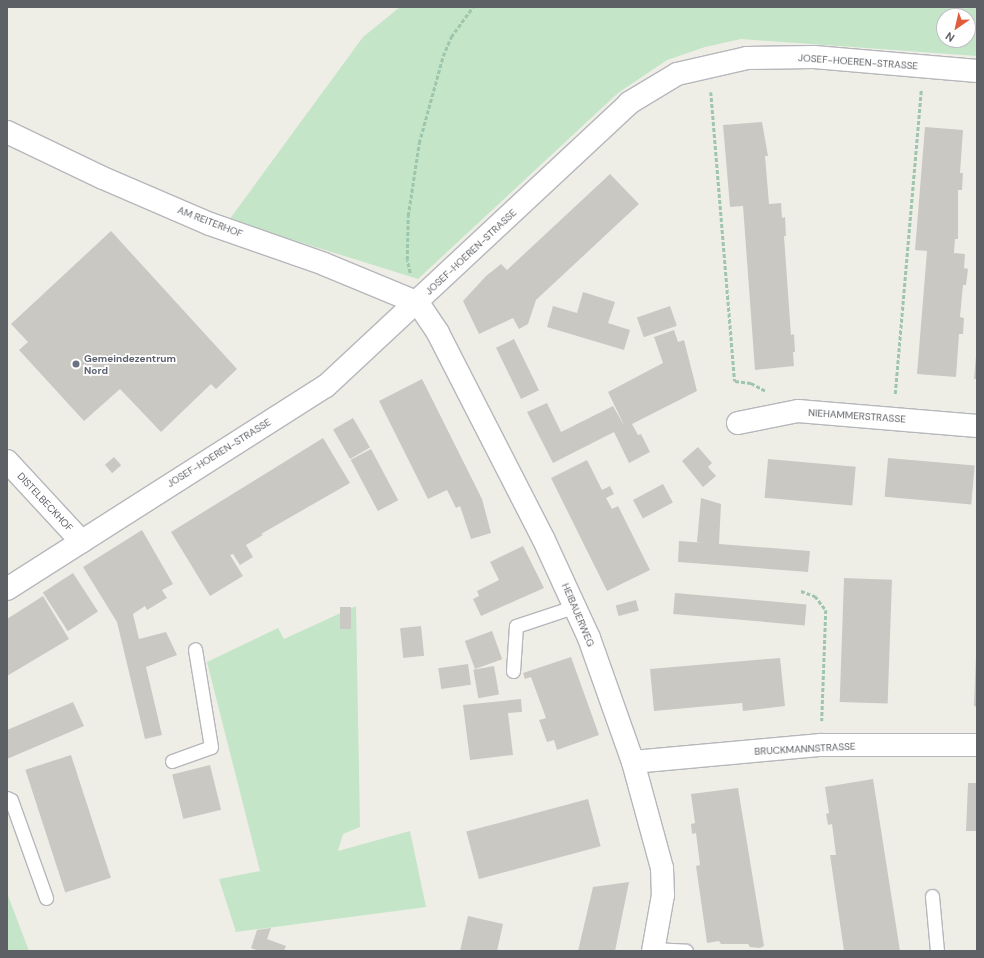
<!DOCTYPE html>
<style>
body{margin:0}
#map{position:relative;width:984px;height:958px;overflow:hidden;background:#efeee6;font-family:"DM Sans",sans-serif}
div>[style]{position:absolute}
[style*='--x']{left:calc(var(--x)*1px);top:calc(var(--y)*1px);width:calc(var(--w)*1px);rotate:calc(var(--a)*1deg)}
.green>*{inset:0;background:#c4e5c8}
.building>*{inset:0;background:#cac8c2;transform-origin:0 0}
.path>*{height:2.5px;margin-top:-1.25px;transform-origin:0;background:repeating-linear-gradient(90deg,#9ec5ad 0 4px,transparent 0 6px)}
.roads{filter:drop-shadow(1px 0 #b6b7bc) drop-shadow(-1px 0 #b6b7bc) drop-shadow(0 1px #b6b7bc) drop-shadow(0 -1px #b6b7bc)}
.lane>*{height:13px;margin:-6.5px;padding:0 6.5px;transform-origin:6.5px;border-radius:6.5px;background:#fff}
.street>*{height:22px;margin:-11px;padding:0 11px;transform-origin:11px;border-radius:11px;background:#fff}
.secondary>*{height:22px;margin:-11px;padding:0 11px;transform-origin:11px;border-radius:11px;background:#fff}
.dots>*{width:11px;height:11px;translate:-50% -50%;box-sizing:border-box;border:2px solid #fff;border-radius:50%}
span{translate:-50% -50%;white-space:nowrap;text-align:center;line-height:1.15;-webkit-text-stroke:3.5px #fff;paint-order:stroke}
.street-label{font-size:10px;color:#5d6065}
.worship-label{font-size:10px;color:#5b616d;font-weight:700}
.left{translate:0 -50%;text-align:left}
.frame{position:absolute;inset:0;border:8px solid #5d6065;pointer-events:none}
.north{position:absolute;left:936px;top:8px;width:40px;height:40px;box-sizing:border-box;background:#fff;border:1px solid #bebfc1;border-radius:50%;rotate:214deg;font-size:11px;font-weight:700;line-height:16px;text-align:center;color:#5d6065}
.north::after{content:'';display:block;margin:auto;width:14px;height:18px;background:#e05c3a;clip-path:polygon(50% 0,100% 100%,50% 72%,0 100%)}
</style>
<div id="map">
<div class="green">
<i style="clip-path:polygon(evenodd,400px 7px,977px 7px,977px 56px,741px 39px,705px 47px,667px 60px,618px 93px,418px 279px,229px 220px,363px 37px,400px 7px,944px 16px,968px 16px,968px 40px,944px 40px,944px 16px)"></i>
<i style="clip-path:polygon(356px 606px,360px 827px,343px 834px,338px 851px,410px 831px,426px 907px,236px 932px,219px 879px,260px 871px,207px 662px,278px 628px,284px 639px)"></i>
<i style="clip-path:polygon(7px 893px,29px 951px,7px 951px)"></i>
</div>
<div class="building">
<i style="clip-path:polygon(762px 122px,768px 156px,765px 156px,769px 204px,781px 203px,782px 218px,785px 217px,786px 236px,784px 236px,791px 335px,794px 334px,795px 352px,793px 352px,794px 366px,755px 370px,743px 206px,730px 207px,723px 125px)"></i>
<i style="clip-path:polygon(925px 127px,963px 130px,960px 173px,963px 173px,962px 190px,958px 190px,958px 239px,955px 239px,954px 253px,965px 254px,964px 268px,968px 269px,966px 285px,963px 285px,960px 317px,964px 318px,963px 334px,959px 334px,956px 377px,917px 374px,927px 251px,915px 250px)"></i>
<i style="clip-path:polygon(610px 174px,639px 204px,536px 300px,528px 324px,519px 329px,513px 318px,479px 334px,463px 301px,486px 276px,501px 264px,507px 270px)"></i>
<i style="clip-path:polygon(111px 231px,237px 369px,216px 389px,211px 384px,161px 432px,120px 389px,84px 421px,19px 350px,28px 342px,11px 324px)"></i>
<i style="clip-path:polygon(583px 292px,615px 302px,608px 323px,630px 330px,624px 350px,547px 327px,553px 306px,577px 313px)"></i>
<i style="left:670px;top:306px;width:21px;height:35px;rotate:71deg"></i>
<i style="clip-path:polygon(674px 330px,678px 342px,684px 340px,697px 391px,632px 424px,638px 435px,641px 434px,650px 452px,629px 463px,614px 432px,553px 463px,527px 412px,547px 403px,561px 432px,613px 406px,625px 427px,608px 392px,663px 363px,654px 337px)"></i>
<i style="left:514px;top:339px;width:57px;height:20px;rotate:64deg"></i>
<i style="clip-path:polygon(976px 356px,977px 356px,977px 379px,974px 379px)"></i>
<i style="clip-path:polygon(422px 379px,482px 499px,491px 533px,471px 539px,460px 506px,456px 508px,447px 490px,428px 499px,379px 401px)"></i>
<i style="left:353px;top:418px;width:34px;height:23px;rotate:60deg"></i>
<i style="clip-path:polygon(323px 438px,350px 483px,261px 534px,263px 535px,246px 545px,253px 557px,240px 565px,233px 554px,230px 555px,243px 576px,210px 596px,171px 532px)"></i>
<i style="clip-path:polygon(698px 447px,712px 463px,708px 467px,716px 476px,703px 487px,682px 461px)"></i>
<i style="left:371px;top:449px;width:58px;height:23px;rotate:62deg"></i>
<i style="left:114px;top:457px;width:11px;height:12px;rotate:49deg"></i>
<i style="left:888px;top:458px;width:87px;height:39px;rotate:5deg"></i>
<i style="left:768px;top:459px;width:88px;height:39px;rotate:5deg"></i>
<i style="clip-path:polygon(587px 460px,602px 490px,610px 486px,614px 494px,606px 498px,612px 509px,618px 506px,650px 570px,607px 591px,551px 478px)"></i>
<i style="left:663px;top:484px;width:21px;height:34px;rotate:62deg"></i>
<i style="clip-path:polygon(701px 498px,721px 504px,719px 544px,810px 551px,808px 572px,678px 562px,679px 541px,706px 543px,697px 542px)"></i>
<i style="clip-path:polygon(142px 530px,173px 584px,162px 590px,167px 598px,147px 610px,145px 606px,133px 614px,139px 639px,166px 632px,177px 655px,146px 667px,162px 735px,145px 739px,117px 622px,83px 567px)"></i>
<i style="clip-path:polygon(523px 546px,544px 588px,481px 616px,473px 599px,479px 596px,477px 591px,499px 580px,490px 562px)"></i>
<i style="left:73px;top:573px;width:46px;height:36px;rotate:57deg"></i>
<i style="left:844px;top:578px;width:48px;height:124px;rotate:2deg"></i>
<i style="left:675px;top:593px;width:132px;height:21px;rotate:5deg"></i>
<i style="clip-path:polygon(43px 596px,69px 639px,7px 676px,7px 619px)"></i>
<i style="left:636px;top:600px;width:11px;height:21px;rotate:75deg"></i>
<i style="left:351px;top:607px;width:22px;height:11px;rotate:90deg"></i>
<i style="left:421px;top:626px;width:30px;height:21px;rotate:84deg"></i>
<i style="left:492px;top:631px;width:30px;height:29px;rotate:70deg"></i>
<i style="clip-path:polygon(976px 656px,977px 657px,977px 707px,974px 706px)"></i>
<i style="clip-path:polygon(571px 657px,599px 735px,557px 750px,554px 740px,547px 742px,539px 720px,546px 718px,531px 677px,525px 679px,523px 673px)"></i>
<i style="clip-path:polygon(780px 658px,785px 706px,743px 711px,742px 703px,654px 711px,650px 669px)"></i>
<i style="left:468px;top:664px;width:21px;height:30px;rotate:82deg"></i>
<i style="left:494px;top:666px;width:29px;height:21px;rotate:80deg"></i>
<i style="clip-path:polygon(521px 699px,522px 712px,508px 713px,513px 755px,470px 760px,463px 705px)"></i>
<i style="clip-path:polygon(73px 702px,84px 726px,7px 759px,7px 730px)"></i>
<i style="left:71px;top:755px;width:129px;height:48px;rotate:72deg"></i>
<i style="left:210px;top:765px;width:46px;height:39px;rotate:76deg"></i>
<i style="clip-path:polygon(873px 779px,900px 951px,844px 951px,830px 855px,836px 855px,832px 824px,828px 825px,826px 814px,829px 813px,825px 787px)"></i>
<i style="clip-path:polygon(968px 783px,977px 783px,977px 831px,966px 831px)"></i>
<i style="clip-path:polygon(738px 788px,764px 946px,760px 948px,750px 947px,748px 944px,721px 944px,719px 941px,707px 943px,696px 866px,700px 865px,696px 833px,692px 834px,691px 824px,695px 823px,691px 794px)"></i>
<i style="left:588px;top:799px;width:49px;height:126px;rotate:75deg"></i>
<i style="clip-path:polygon(629px 882px,615px 951px,578px 951px,593px 887px)"></i>
<i style="clip-path:polygon(468px 916px,503px 924px,497px 951px,460px 951px)"></i>
<i style="clip-path:polygon(271px 928px,267px 939px,286px 946px,284px 951px,259px 951px,251px 948px,257px 930px)"></i>
</div>
<div class="path">
<i style="--x:711;--y:92;--w:290;--a:85.3"></i>
<i style="--x:735;--y:381;--w:16;--a:7"></i>
<i style="--x:751;--y:383;--w:17;--a:28"></i>
<i style="--x:410;--y:273;--w:13;--a:-103"></i>
<i style="--x:407;--y:260;--w:44;--a:-88.7"></i>
<i style="--x:408;--y:216;--w:74;--a:-81.4"></i>
<i style="--x:419;--y:143;--w:90;--a:-74.6"></i>
<i style="--x:443;--y:56;--w:21;--a:-67"></i>
<i style="--x:451;--y:37;--w:37;--a:-54"></i>
<i style="--x:895;--y:394;--w:305;--a:-85.1"></i>
<i style="--x:801;--y:591;--w:15;--a:20"></i>
<i style="--x:815;--y:596;--w:18;--a:52"></i>
<i style="--x:826;--y:610;--w:111;--a:92.1"></i>
</div>
<div class="roads">
<div class="lane">
<i style="--x:513;--y:671;--w:45;--a:-86.2"></i>
<i style="--x:516;--y:626;--w:63;--a:-18.4"></i>
<i style="--x:172;--y:761;--w:41;--a:-19.7"></i>
<i style="--x:211;--y:747;--w:99;--a:-99.3"></i>
<i style="--x:7;--y:798;--w:4;--a:27"></i>
<i style="--x:11;--y:800;--w:104;--a:70.3"></i>
<i style="--x:932;--y:896;--w:55;--a:84.8"></i>
<i style="--x:653;--y:949;--w:33;--a:3"></i>
</div>
<div class="street">
<i style="--x:7;--y:132;--w:106;--a:25.6"></i>
<i style="--x:103;--y:178;--w:116;--a:23.3"></i>
<i style="--x:210;--y:224;--w:121;--a:19.3"></i>
<i style="--x:324;--y:264;--w:102;--a:22.5"></i>
<i style="--x:418;--y:303;--w:36;--a:56"></i>
<i style="--x:438;--y:333;--w:230;--a:62.9"></i>
<i style="--x:543;--y:538;--w:110;--a:65.3"></i>
<i style="--x:589;--y:638;--w:132;--a:70.5"></i>
<i style="--x:633;--y:762;--w:110;--a:74.7"></i>
<i style="--x:662;--y:868;--w:27;--a:88"></i>
<i style="--x:663;--y:895;--w:57;--a:100.1"></i>
<i style="--x:738;--y:423;--w:61;--a:-11.3"></i>
<i style="--x:798;--y:411;--w:180;--a:4.8"></i>
<i style="--x:7;--y:461;--w:110;--a:47.2"></i>
<i style="--x:633;--y:762;--w:189;--a:-5.2"></i>
<i style="--x:821;--y:745;--w:156;--a:0"></i>
</div>
<div class="secondary">
<i style="--x:7;--y:589;--w:378;--a:-32.5"></i>
<i style="--x:326;--y:386;--w:415;--a:-43"></i>
<i style="--x:629;--y:103;--w:56;--a:-31.1"></i>
<i style="--x:677;--y:74;--w:72;--a:-12.9"></i>
<i style="--x:747;--y:58;--w:67;--a:-0.9"></i>
<i style="--x:814;--y:57;--w:164;--a:4.9"></i>
</div>
</div>
<div class="dots">
<i style="left:76px;top:364px;background:#6b7280"></i>
</div>
<div class="street-label">
<span style="left:858px;top:62px;rotate:4deg">JOSEF-HOEREN-STRASSE</span>
<span style="left:210px;top:222px;rotate:21deg">AM REITERHOF</span>
<span style="left:471px;top:252px;rotate:-43deg">JOSEF-HOEREN-STRASSE</span>
<span style="left:857px;top:416px;rotate:4deg">NIEHAMMERSTRASSE</span>
<span style="left:219px;top:453px;rotate:-32deg">JOSEF-HOEREN-STRASSE</span>
<span style="left:45px;top:502px;rotate:47deg">DISTELBECKHOF</span>
<span style="left:578px;top:615px;rotate:67deg">HEIBAUERWEG</span>
<span style="left:805px;top:749px;rotate:-3deg">BRUCKMANNSTRASSE</span>
</div>
<div class="worship-label">
<span class="left" style="left:84px;top:364px">Gemeindezentrum<br>Nord</span>
</div>
<div class="frame"></div>
<div class="north">N</div>
</div>
